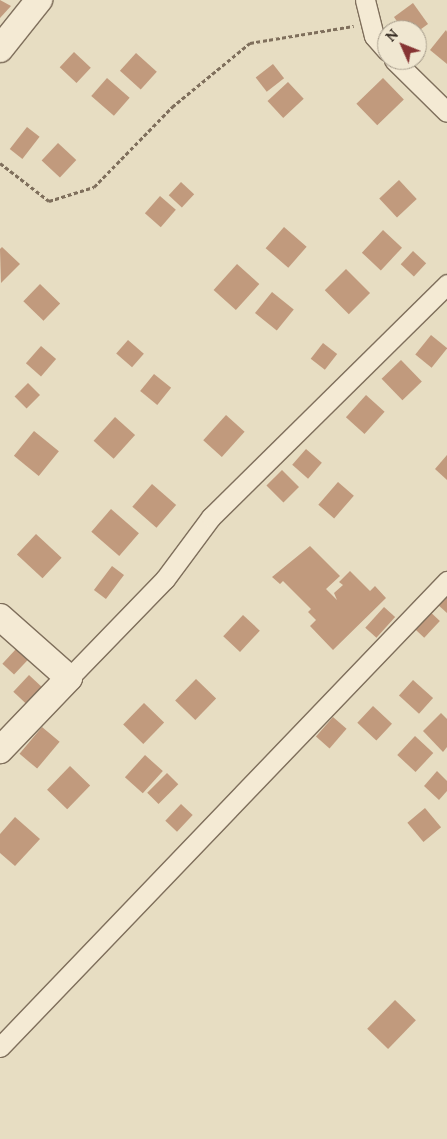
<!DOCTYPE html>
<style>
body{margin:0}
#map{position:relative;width:447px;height:1139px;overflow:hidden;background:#e7ddc2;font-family:Lora,serif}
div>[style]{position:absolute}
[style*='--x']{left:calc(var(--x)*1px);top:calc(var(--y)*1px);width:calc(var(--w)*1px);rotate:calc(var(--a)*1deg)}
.building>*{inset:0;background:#c19a7d;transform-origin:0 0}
.path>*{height:3px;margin-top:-1.5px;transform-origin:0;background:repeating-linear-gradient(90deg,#7f6f5c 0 4px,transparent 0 6.5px)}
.roads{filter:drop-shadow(1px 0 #7f6f5c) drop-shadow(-1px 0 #7f6f5c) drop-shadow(0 1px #7f6f5c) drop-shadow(0 -1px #7f6f5c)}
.street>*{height:19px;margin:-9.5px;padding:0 9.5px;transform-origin:9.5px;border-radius:9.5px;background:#f4ead4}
.secondary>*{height:26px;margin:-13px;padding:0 13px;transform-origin:13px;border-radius:13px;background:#f4ead4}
span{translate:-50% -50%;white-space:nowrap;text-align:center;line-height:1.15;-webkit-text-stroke:4px #f0e7d1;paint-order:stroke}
.north{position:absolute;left:377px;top:20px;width:50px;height:50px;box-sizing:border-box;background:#f0e7d1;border:1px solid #a49a89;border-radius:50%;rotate:314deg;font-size:14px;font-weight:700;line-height:20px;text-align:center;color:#31271e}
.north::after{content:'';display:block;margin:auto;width:18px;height:22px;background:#863433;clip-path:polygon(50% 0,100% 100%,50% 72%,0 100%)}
</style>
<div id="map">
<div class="building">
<i style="clip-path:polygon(0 0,11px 6px,0 18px)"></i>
<i style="clip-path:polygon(413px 3px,428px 24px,417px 32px,403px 30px,394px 17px)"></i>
<i style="clip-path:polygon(446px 30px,447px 32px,447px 64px,430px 50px)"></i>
<i style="left:74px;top:52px;width:23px;height:21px;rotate:43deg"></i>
<i style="left:136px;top:53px;width:28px;height:24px;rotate:42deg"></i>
<i style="left:273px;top:64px;width:18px;height:22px;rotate:52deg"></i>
<i style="left:107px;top:78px;width:30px;height:24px;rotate:41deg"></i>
<i style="left:383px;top:78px;width:30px;height:37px;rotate:46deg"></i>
<i style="left:288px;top:82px;width:23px;height:28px;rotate:47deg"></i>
<i style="left:27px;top:127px;width:16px;height:28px;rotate:38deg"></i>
<i style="left:58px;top:143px;width:25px;height:24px;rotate:43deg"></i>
<i style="left:399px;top:180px;width:26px;height:27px;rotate:47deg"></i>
<i style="left:181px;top:182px;width:18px;height:18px;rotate:43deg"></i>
<i style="left:160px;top:196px;width:21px;height:23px;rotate:41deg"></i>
<i style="left:284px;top:227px;width:30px;height:28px;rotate:41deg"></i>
<i style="left:383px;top:230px;width:26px;height:31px;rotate:43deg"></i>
<i style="clip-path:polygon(2px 247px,20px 264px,1px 283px,0 249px)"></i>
<i style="left:413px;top:251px;width:18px;height:18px;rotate:43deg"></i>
<i style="left:237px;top:264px;width:30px;height:35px;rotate:42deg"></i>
<i style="left:346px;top:269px;width:34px;height:30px;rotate:45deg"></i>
<i style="left:40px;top:284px;width:28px;height:24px;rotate:44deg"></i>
<i style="left:272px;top:292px;width:28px;height:27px;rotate:39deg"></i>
<i style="left:431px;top:335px;width:21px;height:25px;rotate:39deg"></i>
<i style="left:128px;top:340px;width:21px;height:18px;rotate:41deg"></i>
<i style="left:323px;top:343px;width:18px;height:20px;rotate:38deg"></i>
<i style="left:41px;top:346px;width:20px;height:23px;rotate:41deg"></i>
<i style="left:401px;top:360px;width:30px;height:27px;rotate:46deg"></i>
<i style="left:154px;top:374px;width:22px;height:22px;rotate:39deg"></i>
<i style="left:28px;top:383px;width:17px;height:19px;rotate:45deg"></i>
<i style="left:366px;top:395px;width:25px;height:30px;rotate:42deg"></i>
<i style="left:226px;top:415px;width:25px;height:34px;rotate:42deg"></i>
<i style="left:115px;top:417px;width:27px;height:32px;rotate:42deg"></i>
<i style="left:34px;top:431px;width:32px;height:32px;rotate:39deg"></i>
<i style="left:306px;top:449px;width:21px;height:21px;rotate:41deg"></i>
<i style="clip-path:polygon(447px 455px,447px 480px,435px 469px)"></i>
<i style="left:282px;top:470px;width:24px;height:22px;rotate:45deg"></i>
<i style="left:338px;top:482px;width:21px;height:30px;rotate:41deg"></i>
<i style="left:152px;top:484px;width:32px;height:30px;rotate:41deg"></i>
<i style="left:111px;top:509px;width:37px;height:30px;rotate:41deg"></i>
<i style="left:36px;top:534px;width:35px;height:28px;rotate:43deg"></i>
<i style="clip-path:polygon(310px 546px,340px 576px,326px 589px,337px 600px,334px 593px,343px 585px,339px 582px,350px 571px,370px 591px,375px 586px,386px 598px,333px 650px,310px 626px,316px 620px,308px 612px,311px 609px,283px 581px,280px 584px,272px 577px)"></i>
<i style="left:112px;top:566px;width:15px;height:30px;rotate:37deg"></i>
<i style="clip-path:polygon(447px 593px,447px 613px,437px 604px)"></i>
<i style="left:384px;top:607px;width:15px;height:28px;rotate:42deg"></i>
<i style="left:426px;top:608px;width:19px;height:23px;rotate:43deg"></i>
<i style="left:243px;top:615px;width:23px;height:29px;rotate:43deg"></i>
<i style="left:16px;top:649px;width:16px;height:20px;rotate:43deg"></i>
<i style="left:29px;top:675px;width:19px;height:23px;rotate:43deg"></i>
<i style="left:196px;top:679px;width:28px;height:30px;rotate:44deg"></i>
<i style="left:413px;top:680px;width:27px;height:21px;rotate:42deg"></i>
<i style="left:144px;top:703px;width:28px;height:30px;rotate:44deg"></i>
<i style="left:373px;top:706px;width:26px;height:23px;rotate:43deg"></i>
<i style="clip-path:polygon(441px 713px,447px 719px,447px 747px,443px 752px,423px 731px)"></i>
<i style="left:333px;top:717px;width:18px;height:26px;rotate:41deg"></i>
<i style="left:42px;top:727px;width:23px;height:35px;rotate:40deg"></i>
<i style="left:415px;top:736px;width:25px;height:26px;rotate:43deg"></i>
<i style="left:145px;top:755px;width:24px;height:30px;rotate:42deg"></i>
<i style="left:70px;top:766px;width:28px;height:33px;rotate:44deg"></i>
<i style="clip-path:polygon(437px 771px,447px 781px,447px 791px,439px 800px,424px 786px)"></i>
<i style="left:167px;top:773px;width:16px;height:28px;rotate:45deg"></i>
<i style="left:181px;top:804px;width:16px;height:23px;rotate:43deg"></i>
<i style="left:425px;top:808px;width:25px;height:23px;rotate:50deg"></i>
<i style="clip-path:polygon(15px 817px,40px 839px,15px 866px,0 853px,0 834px)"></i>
<i style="left:395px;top:1000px;width:29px;height:40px;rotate:44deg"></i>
</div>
<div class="path">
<i style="--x:0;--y:163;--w:62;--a:37.8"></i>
<i style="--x:49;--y:201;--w:47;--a:-17.3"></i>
<i style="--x:94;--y:187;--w:112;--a:-45.7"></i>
<i style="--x:172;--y:107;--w:101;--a:-39.4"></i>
<i style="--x:250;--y:43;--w:105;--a:-9.3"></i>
</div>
<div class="roads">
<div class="street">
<i style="--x:365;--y:0;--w:37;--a:76"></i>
<i style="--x:374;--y:36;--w:20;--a:49"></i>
<i style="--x:394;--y:60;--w:74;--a:44.5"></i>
<i style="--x:69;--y:678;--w:138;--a:-45.9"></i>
<i style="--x:165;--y:579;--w:77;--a:-53.4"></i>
<i style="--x:211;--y:517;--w:332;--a:-44.6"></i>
<i style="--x:0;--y:1047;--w:646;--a:-46.19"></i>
</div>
<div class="secondary">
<i style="--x:0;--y:49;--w:63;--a:-51.5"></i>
<i style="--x:0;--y:617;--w:92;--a:41.5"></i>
<i style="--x:69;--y:678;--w:100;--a:133.8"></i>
</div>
</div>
<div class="north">N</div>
</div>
